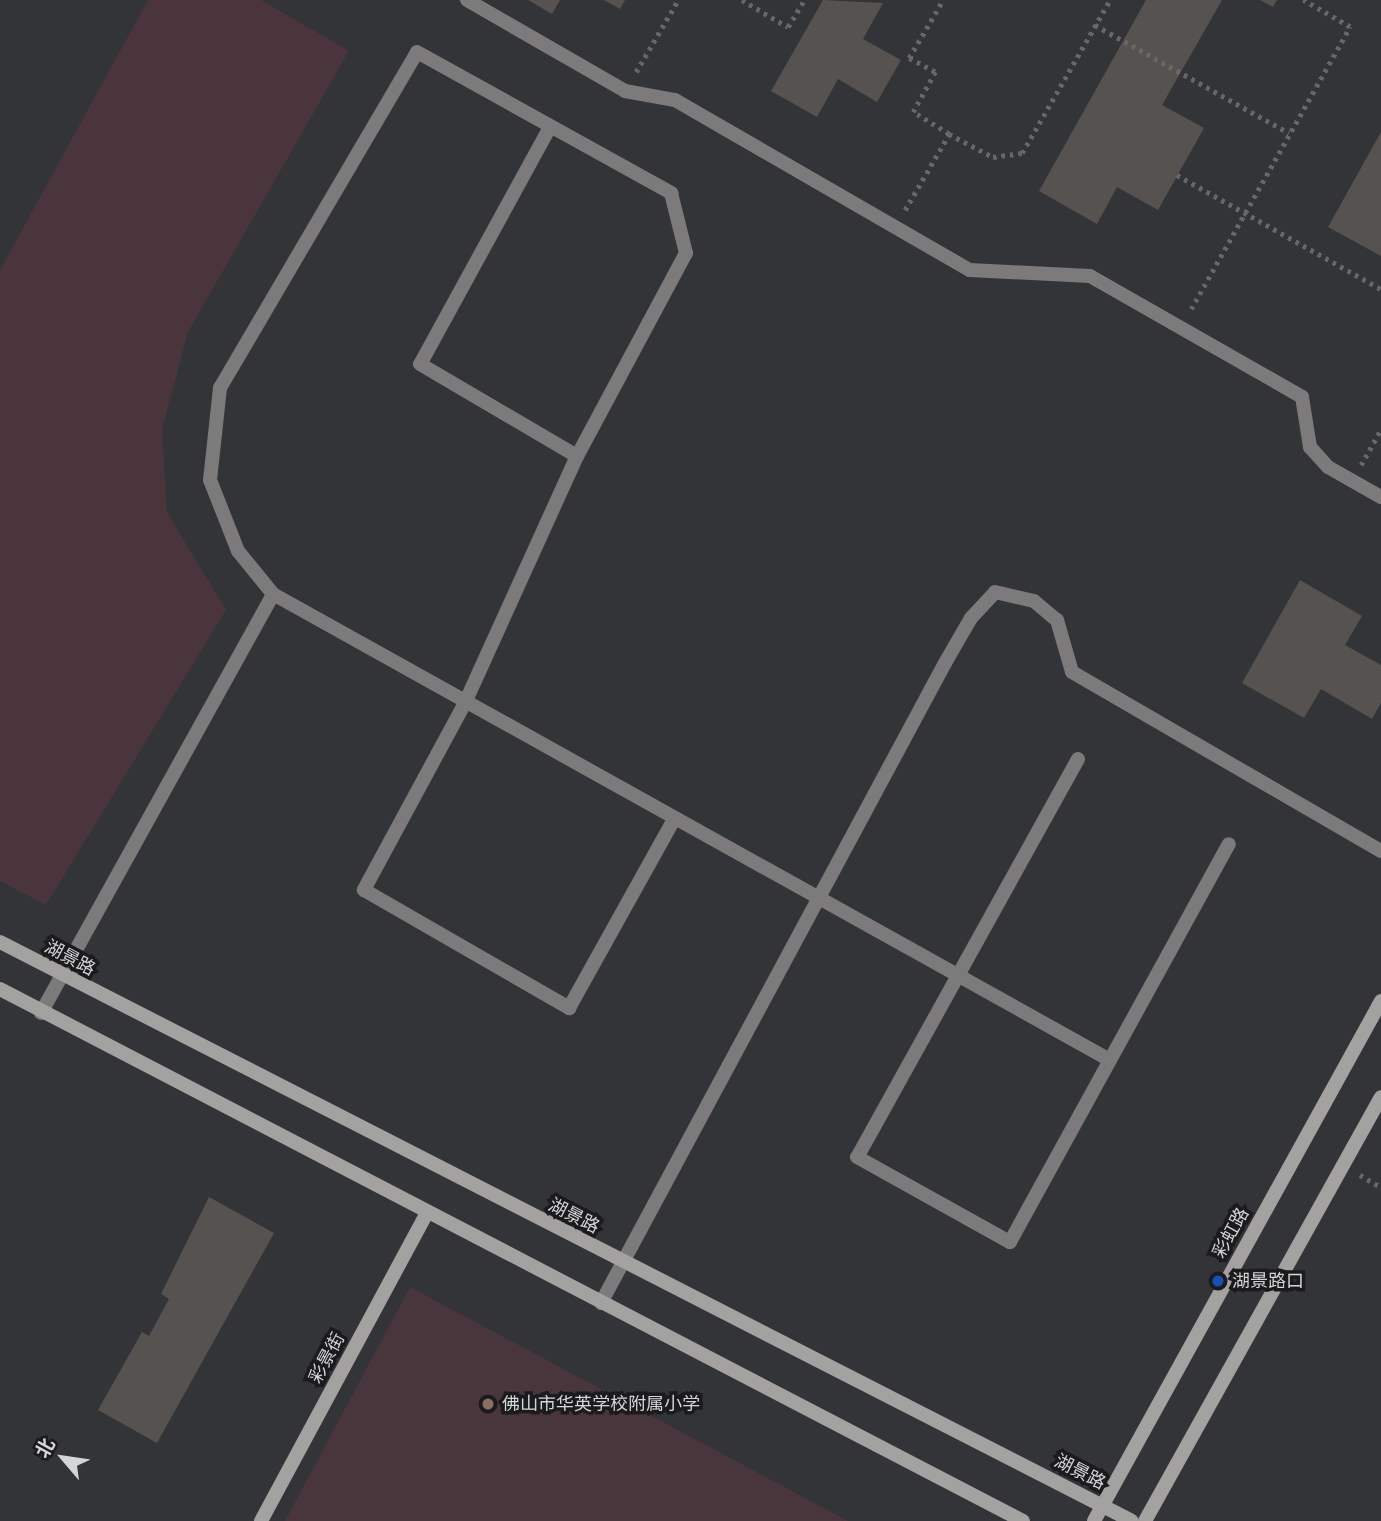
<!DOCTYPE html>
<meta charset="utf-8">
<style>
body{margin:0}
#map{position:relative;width:1381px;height:1521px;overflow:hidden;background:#333437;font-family:Mulish,"Noto Sans SC",sans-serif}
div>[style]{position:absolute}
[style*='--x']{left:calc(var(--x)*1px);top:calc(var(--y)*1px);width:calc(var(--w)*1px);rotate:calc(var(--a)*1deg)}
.commercial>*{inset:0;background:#49353b}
.education>*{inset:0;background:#49353c}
.building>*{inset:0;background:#565250}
.path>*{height:4.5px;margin-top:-2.25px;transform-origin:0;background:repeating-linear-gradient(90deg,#666769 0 3.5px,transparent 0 8.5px)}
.lane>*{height:14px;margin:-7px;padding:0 7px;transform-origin:7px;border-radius:7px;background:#7c7a7a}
.secondary>*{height:14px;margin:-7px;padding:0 7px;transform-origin:7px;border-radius:7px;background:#a4a1a1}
.dots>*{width:19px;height:19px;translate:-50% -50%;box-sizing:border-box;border:4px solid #1b1b1d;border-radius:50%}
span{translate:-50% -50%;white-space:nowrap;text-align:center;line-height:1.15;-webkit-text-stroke:7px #1b1b1d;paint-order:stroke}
.street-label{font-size:18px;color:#d4d5d6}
.poi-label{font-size:18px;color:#d4d5d6}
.left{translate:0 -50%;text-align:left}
.north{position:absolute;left:28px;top:1423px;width:70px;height:70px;-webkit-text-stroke:5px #1b1b1d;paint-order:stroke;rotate:299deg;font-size:19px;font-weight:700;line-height:28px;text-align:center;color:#d4d5d6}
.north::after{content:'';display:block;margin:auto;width:24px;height:32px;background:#d4d5d6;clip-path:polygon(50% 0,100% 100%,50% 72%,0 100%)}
</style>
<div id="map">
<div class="commercial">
<i style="clip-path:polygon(148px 0,261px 0,349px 51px,188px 332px,162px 430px,167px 512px,226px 610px,46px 905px,0 881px,0 270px)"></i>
</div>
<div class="education">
<i style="clip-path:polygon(410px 1287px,848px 1521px,285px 1521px)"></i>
</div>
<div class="building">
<i style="clip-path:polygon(528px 0,560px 0,552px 14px)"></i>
<i style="clip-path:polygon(604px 0,625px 0,620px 9px)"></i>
<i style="clip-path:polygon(823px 0,883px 3px,863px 39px,901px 60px,877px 102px,838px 79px,817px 117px,771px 91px)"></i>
<i style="clip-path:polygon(1146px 0,1222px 0,1162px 105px,1204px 128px,1158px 210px,1117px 187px,1097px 224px,1039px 191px)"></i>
<i style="clip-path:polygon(1260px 0,1277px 0,1273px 7px)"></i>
<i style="clip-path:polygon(1381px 132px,1381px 256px,1328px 227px)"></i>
<i style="clip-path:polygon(1300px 580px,1362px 616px,1345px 645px,1381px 665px,1381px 703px,1372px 719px,1321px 689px,1304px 718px,1242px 683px)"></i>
<i style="clip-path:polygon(209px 1197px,274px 1233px,157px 1443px,98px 1410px,142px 1332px,149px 1336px,169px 1299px,161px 1294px)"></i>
</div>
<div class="path">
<i style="--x:742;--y:0;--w:53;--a:30.4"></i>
<i style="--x:788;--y:27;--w:31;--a:-59"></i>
<i style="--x:1095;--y:25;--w:222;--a:29.1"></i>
<i style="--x:636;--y:72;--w:83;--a:-59.7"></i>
<i style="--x:949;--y:134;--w:50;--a:27.6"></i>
<i style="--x:993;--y:157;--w:29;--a:-8"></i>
<i style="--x:1022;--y:153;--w:177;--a:-60.1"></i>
<i style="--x:1177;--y:175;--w:234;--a:29.2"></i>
<i style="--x:905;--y:210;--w:88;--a:-59.9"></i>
<i style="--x:949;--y:134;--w:42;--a:-148.6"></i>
<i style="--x:913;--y:112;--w:46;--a:-61.2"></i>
<i style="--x:935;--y:72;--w:30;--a:-152"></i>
<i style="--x:909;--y:58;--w:67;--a:-59.6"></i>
<i style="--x:1191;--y:309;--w:324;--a:-60.6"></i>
<i style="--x:1350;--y:27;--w:54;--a:-150.1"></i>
<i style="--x:1361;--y:465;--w:41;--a:-60.9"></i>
<i style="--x:1360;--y:1175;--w:24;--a:30"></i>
</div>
<div class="lane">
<i style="--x:467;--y:0;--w:182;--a:29.9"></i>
<i style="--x:625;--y:91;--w:51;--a:10.2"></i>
<i style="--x:675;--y:100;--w:340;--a:30"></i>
<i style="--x:970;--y:270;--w:120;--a:2.9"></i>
<i style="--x:1090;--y:276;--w:244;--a:29.7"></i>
<i style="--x:1302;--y:397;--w:51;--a:80.9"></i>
<i style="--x:1310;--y:447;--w:27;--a:48"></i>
<i style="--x:1328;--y:467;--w:61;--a:29.5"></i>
<i style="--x:550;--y:127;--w:270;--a:118.7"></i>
<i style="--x:420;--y:364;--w:182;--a:30.4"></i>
<i style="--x:273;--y:594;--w:55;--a:-129.1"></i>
<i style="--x:238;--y:551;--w:76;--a:-111.5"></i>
<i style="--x:210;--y:480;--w:93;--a:-83.8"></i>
<i style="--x:220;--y:388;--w:389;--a:-59.6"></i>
<i style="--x:417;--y:52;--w:291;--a:29"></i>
<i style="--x:671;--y:193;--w:62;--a:76"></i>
<i style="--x:686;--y:253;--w:230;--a:118.2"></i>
<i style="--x:577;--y:456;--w:269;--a:114.4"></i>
<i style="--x:466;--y:701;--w:215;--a:118.4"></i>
<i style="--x:364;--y:890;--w:237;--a:29.9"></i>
<i style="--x:569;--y:1008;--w:216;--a:-60.9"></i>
<i style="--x:1078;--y:759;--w:455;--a:119"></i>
<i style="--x:857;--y:1157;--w:175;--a:29.1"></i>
<i style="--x:1010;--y:1242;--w:454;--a:-61.2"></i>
<i style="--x:41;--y:1013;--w:479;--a:-61"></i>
<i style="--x:273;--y:594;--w:958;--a:29.11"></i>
<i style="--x:601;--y:1303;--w:727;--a:-61.74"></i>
<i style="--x:945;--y:663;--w:52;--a:-60"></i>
<i style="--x:971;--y:618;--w:35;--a:-47"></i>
<i style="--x:995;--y:592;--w:40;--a:13"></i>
<i style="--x:1034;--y:601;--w:30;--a:40"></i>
<i style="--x:1057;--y:620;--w:54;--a:73.9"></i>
<i style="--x:1072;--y:672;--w:357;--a:30.1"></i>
</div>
<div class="secondary">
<i style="--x:0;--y:942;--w:1271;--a:27.09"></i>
<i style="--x:0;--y:989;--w:1153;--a:27.48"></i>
<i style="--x:261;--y:1521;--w:350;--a:-61.7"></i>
<i style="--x:1094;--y:1521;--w:594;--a:-61.1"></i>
<i style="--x:1145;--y:1521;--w:485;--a:-60.9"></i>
</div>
<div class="dots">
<i style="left:1218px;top:1281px;background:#1a4fb4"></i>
<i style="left:488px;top:1404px;background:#8d6e63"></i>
</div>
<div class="street-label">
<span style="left:70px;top:958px;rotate:28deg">湖景路</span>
<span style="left:574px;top:1216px;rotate:27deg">湖景路</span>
<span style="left:1231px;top:1233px;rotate:-61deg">彩虹路</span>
<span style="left:327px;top:1358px;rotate:-62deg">彩景街</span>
<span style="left:1080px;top:1472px;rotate:27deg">湖景路</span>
</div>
<div class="poi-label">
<span class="left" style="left:1232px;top:1281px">湖景路口</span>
<span class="left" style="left:502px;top:1404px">佛山市华英学校附属小学</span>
</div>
<div class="north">北</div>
</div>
